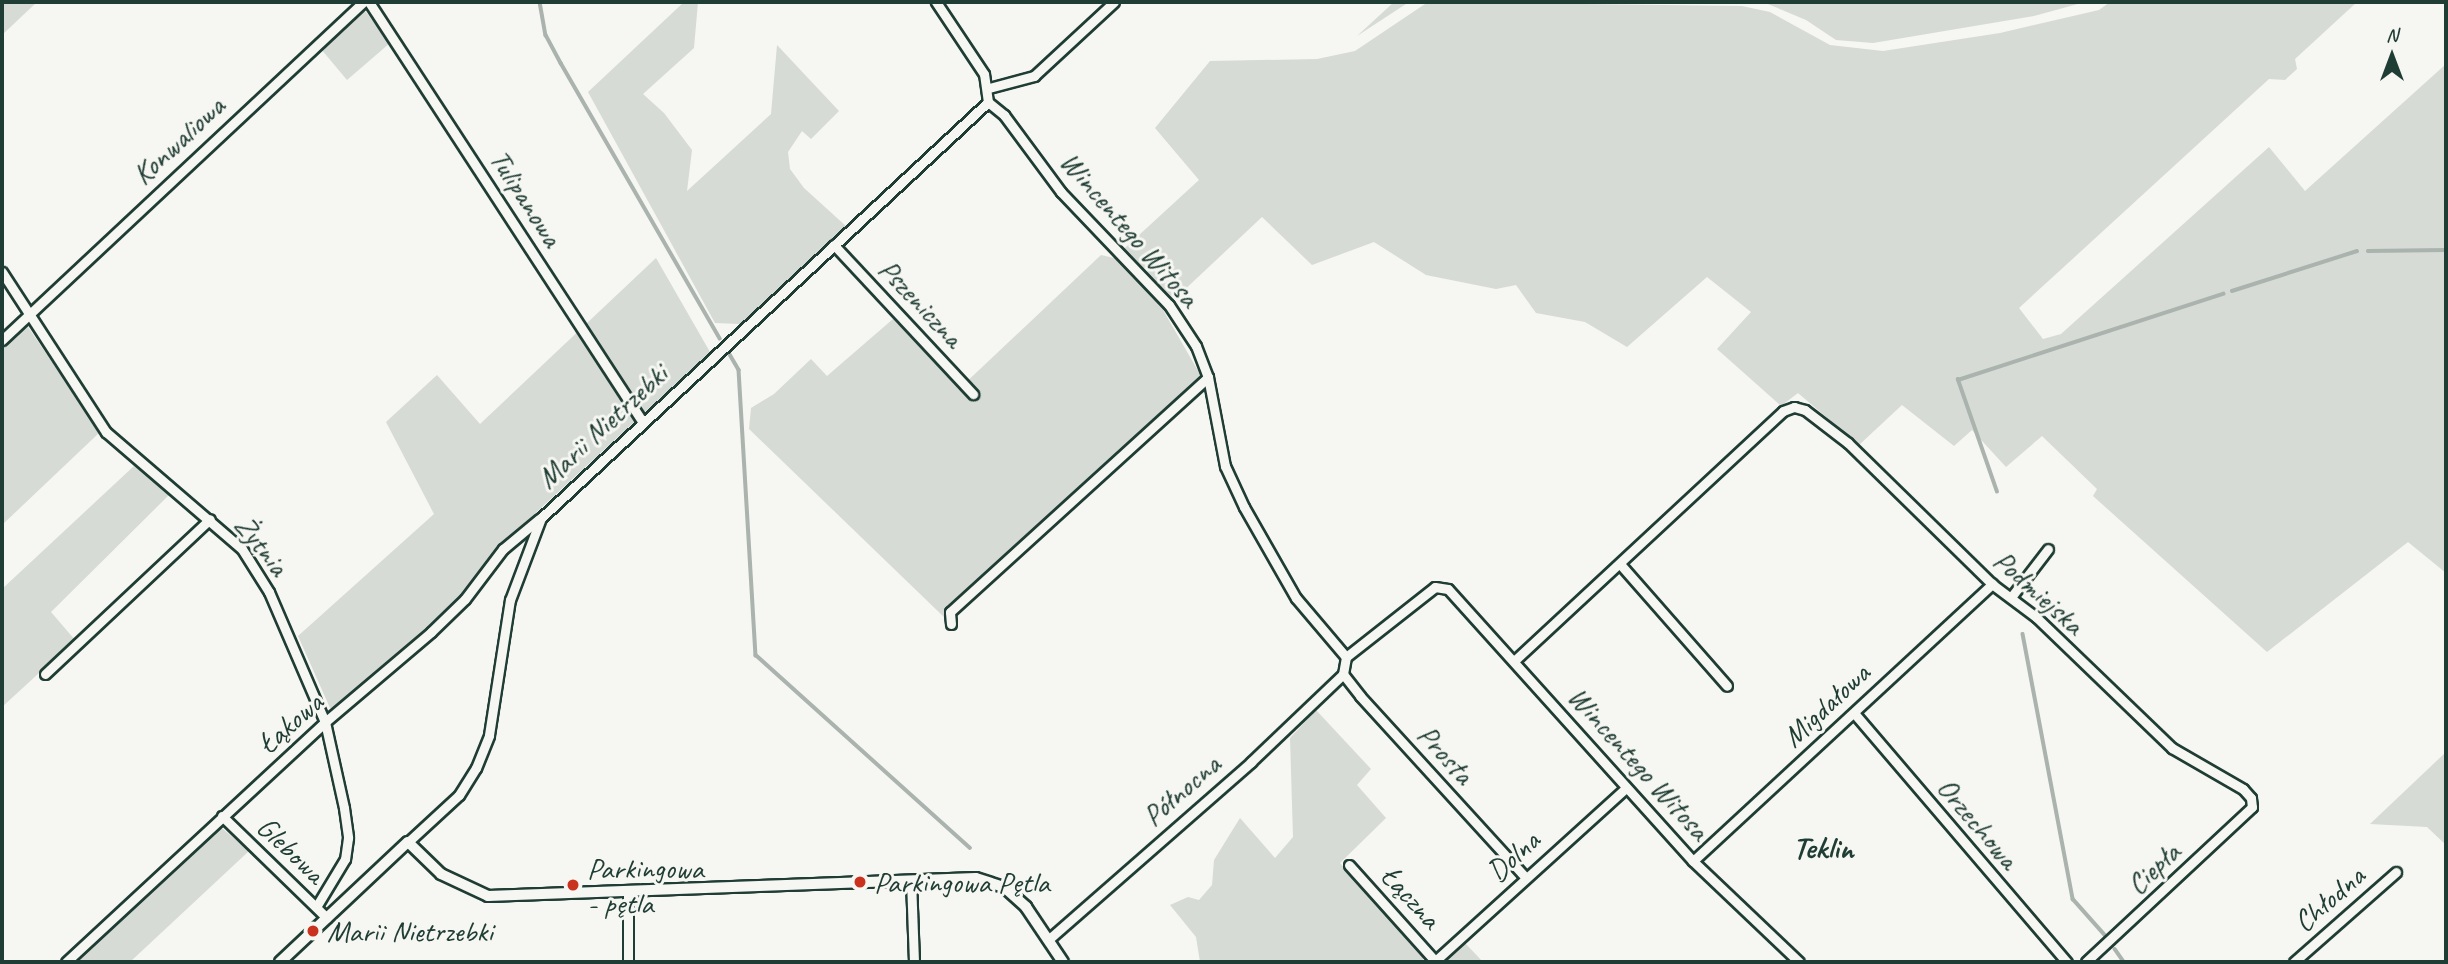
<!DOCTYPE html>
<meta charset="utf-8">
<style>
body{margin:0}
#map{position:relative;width:2448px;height:964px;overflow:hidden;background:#f6f6f2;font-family:Caveat,sans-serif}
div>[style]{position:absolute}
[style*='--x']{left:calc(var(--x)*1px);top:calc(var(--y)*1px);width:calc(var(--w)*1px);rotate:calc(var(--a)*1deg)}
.green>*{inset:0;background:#d6dbd6}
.stream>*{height:3.5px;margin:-1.75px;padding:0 1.75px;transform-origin:1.75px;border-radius:1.75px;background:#aab3ae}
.roads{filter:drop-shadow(2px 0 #1f3d34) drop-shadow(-2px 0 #1f3d34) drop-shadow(0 2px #1f3d34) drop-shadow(0 -2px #1f3d34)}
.minor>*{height:9px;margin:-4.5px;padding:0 4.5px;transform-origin:4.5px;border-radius:4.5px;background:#f6f6f2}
.tertiary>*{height:10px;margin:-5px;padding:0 5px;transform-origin:5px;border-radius:5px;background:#f6f6f2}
.dots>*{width:19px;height:19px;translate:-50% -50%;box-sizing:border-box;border:4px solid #f6f6f2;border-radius:50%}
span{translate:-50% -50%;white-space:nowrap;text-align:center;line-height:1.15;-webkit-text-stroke:6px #f6f6f2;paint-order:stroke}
.street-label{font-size:30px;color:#1f3d34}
.poi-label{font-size:30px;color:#1f3d34}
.left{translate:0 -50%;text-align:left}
.neighbourhood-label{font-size:32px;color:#1f3d34;font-weight:700}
.frame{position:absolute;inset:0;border:4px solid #1f3d34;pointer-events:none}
.north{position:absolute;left:2357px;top:21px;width:70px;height:70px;-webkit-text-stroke:5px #f6f6f2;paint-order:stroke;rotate:0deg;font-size:19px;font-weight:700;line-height:28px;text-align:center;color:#1f3d34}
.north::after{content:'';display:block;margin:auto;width:24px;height:32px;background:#1f3d34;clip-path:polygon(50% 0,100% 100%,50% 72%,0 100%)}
</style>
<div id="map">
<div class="green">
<i style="clip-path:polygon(2px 2px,37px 2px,2px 35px)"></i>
<i style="clip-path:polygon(684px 2px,698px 2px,694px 48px,643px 94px,664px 113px,692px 150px,687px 191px,771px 114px,777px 45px,839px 111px,811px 139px,802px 131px,788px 152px,790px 169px,804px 188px,847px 227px,740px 324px,715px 323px,588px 92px)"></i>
<i style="clip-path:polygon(1394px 2px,1409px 2px,1357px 36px)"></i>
<i style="clip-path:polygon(1428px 2px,1742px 6px,1770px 12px,1830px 45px,1883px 51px,2000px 33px,2099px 10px,2110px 2px,2357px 2px,2295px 59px,2297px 69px,2285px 80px,2269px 79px,2019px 308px,2043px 339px,2061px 334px,2269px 147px,2305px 191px,2446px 64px,2446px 573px,2408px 542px,2267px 652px,2093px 496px,2097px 489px,2042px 436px,2006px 467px,1972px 430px,1954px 446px,1902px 405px,1859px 445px,1798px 393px,1781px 406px,1717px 349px,1751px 312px,1707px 277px,1627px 347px,1585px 322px,1536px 313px,1516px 285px,1496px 289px,1426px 275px,1374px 242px,1312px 265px,1262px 217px,1163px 310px,1201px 376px,945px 618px,749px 429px,751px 408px,774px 394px,811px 359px,827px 376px,893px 319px,960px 388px,1101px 255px,1114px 258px,1199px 180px,1155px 128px,1210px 61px,1317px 59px,1355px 51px)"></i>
<i style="clip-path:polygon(1763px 2px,2085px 2px,2034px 16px,1873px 43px,1836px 40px,1806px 20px)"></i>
<i style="clip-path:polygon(359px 12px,366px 12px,390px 43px,347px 80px,321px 49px)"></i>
<i style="clip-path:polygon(656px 258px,710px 352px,502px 544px,460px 598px,342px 706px,330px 708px,298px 636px,434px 514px,386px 422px,437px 375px,480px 424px)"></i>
<i style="clip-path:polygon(28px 327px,100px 432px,2px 525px,2px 346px)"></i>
<i style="clip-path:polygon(134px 466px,170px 494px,51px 612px,75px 640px,2px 707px,2px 589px)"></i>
<i style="clip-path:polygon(1316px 710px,1371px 769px,1357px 785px,1386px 818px,1340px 863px,1423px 953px,1423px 962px,1200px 962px,1196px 937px,1170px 905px,1188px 897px,1199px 900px,1212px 885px,1214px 860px,1240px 818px,1275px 858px,1293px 837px,1290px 738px)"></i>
<i style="clip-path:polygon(2446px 752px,2446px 845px,2427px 827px,2370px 824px)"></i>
<i style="clip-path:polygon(211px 829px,223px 829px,249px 851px,130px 962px,70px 962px)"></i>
<i style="clip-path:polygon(1464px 942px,1483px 962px,1442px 962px)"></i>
</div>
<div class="stream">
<i style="--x:540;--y:2;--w:34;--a:80"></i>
<i style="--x:546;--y:35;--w:32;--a:62"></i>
<i style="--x:561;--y:63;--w:318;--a:60"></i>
<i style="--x:2368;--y:251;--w:78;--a:-0.7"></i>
<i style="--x:2232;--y:291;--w:131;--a:-17.7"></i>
<i style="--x:728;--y:351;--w:22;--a:60"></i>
<i style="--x:739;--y:370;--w:286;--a:86.6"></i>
<i style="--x:756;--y:655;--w:288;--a:42"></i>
<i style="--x:1997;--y:492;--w:119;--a:-109.2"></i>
<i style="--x:1958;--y:380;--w:279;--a:-18"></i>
<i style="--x:2023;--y:634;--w:270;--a:79.3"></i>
<i style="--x:2073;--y:899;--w:48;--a:48.4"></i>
<i style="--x:2115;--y:949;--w:16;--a:55"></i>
</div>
<div class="roads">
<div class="minor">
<i style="--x:369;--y:2;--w:500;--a:56.91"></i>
<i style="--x:989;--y:88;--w:47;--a:-14.9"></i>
<i style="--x:1034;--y:76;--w:109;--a:-42.8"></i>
<i style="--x:988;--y:102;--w:21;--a:39"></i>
<i style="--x:1004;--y:115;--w:96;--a:53.5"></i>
<i style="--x:1061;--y:192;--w:156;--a:46.3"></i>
<i style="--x:1169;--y:305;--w:49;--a:56.6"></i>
<i style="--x:1196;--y:346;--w:33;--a:69"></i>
<i style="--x:1208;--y:377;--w:91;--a:79.2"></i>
<i style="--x:1225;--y:466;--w:45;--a:65.1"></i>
<i style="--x:1244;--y:507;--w:105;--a:60.3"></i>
<i style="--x:1296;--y:598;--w:77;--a:49.7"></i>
<i style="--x:834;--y:245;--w:204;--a:47"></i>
<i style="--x:2;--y:272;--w:191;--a:57"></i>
<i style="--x:106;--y:432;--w:179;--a:40.7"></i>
<i style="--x:242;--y:549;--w:51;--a:57.9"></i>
<i style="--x:269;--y:592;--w:142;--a:66.7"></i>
<i style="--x:325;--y:722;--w:88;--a:77.5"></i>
<i style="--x:344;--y:808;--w:30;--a:82"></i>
<i style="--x:348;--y:838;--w:21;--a:98"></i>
<i style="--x:345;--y:859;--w:56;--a:121.1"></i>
<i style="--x:2;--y:340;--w:495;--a:-43.1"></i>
<i style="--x:1620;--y:564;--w:162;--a:48.7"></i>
<i style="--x:2012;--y:596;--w:59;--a:-52.5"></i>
<i style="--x:951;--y:624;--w:12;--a:-95"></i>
<i style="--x:950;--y:612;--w:349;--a:-42.3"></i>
<i style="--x:1346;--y:657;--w:113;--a:-38.2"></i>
<i style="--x:1435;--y:587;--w:13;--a:9"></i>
<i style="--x:1448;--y:589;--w:366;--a:48"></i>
<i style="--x:1693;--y:861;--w:146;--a:43.6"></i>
<i style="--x:1346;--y:657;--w:17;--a:100"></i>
<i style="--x:1343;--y:674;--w:28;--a:52"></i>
<i style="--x:1360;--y:696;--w:246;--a:47.6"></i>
<i style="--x:1514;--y:661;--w:367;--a:-42.9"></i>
<i style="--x:1783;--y:411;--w:12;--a:-20"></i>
<i style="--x:1794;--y:407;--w:11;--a:15"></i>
<i style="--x:1805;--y:410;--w:54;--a:37.5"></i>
<i style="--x:1848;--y:443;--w:202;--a:44.4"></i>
<i style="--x:1992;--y:584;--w:55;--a:36.9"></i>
<i style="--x:2036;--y:617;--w:189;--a:43.9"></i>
<i style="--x:2172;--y:748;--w:82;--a:30"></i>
<i style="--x:2243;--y:789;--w:12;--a:48"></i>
<i style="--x:2251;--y:798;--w:9;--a:84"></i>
<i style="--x:2252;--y:807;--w:227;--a:137"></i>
<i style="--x:45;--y:674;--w:226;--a:-43.2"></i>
<i style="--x:1854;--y:713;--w:328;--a:49.5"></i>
<i style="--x:222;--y:816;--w:146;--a:44.2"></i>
<i style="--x:408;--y:842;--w:69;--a:-42.7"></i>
<i style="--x:459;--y:795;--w:32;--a:-58"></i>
<i style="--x:476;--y:768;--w:35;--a:-68"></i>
<i style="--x:489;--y:735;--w:137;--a:-81.2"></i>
<i style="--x:510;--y:600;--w:88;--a:-69.3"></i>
<i style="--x:541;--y:518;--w:611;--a:-42.94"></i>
<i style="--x:988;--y:102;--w:28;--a:-98"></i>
<i style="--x:984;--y:74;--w:87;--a:-123.7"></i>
<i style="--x:1693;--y:861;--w:408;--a:-42.8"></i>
<i style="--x:1349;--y:865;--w:129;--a:48.1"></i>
<i style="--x:911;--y:880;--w:82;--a:87.9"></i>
<i style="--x:628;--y:892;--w:70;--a:90"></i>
<i style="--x:1048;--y:940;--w:270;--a:-41.2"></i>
<i style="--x:1251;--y:762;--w:127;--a:-43.7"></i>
<i style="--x:66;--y:962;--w:353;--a:-42.8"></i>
<i style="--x:325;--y:722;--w:139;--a:-40.3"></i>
<i style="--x:431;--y:632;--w:47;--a:-44.1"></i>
<i style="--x:465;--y:599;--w:63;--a:-52.8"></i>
<i style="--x:503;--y:549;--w:47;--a:-39.8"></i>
<i style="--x:1434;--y:962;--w:259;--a:-42.2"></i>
<i style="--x:2294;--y:962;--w:136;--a:-41.4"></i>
</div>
<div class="tertiary">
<i style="--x:280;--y:962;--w:175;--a:-43.2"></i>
<i style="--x:408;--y:842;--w:46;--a:44.1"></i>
<i style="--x:441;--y:874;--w:52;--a:25.1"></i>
<i style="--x:488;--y:896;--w:488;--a:-2.1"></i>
<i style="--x:976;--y:878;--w:29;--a:18"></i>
<i style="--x:1004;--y:887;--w:30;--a:42"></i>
<i style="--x:1026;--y:907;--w:66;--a:56.1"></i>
</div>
</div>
<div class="dots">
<i style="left:860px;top:882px;background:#c8321e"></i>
<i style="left:573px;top:885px;background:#c8321e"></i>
<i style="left:313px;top:931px;background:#c8321e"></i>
</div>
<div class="street-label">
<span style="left:178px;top:140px;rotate:-43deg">Konwaliowa</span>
<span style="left:526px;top:198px;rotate:57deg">Tulipanowa</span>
<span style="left:1130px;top:229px;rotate:49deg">Wincentego Witosa</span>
<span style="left:921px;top:303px;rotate:47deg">Pszeniczna</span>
<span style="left:602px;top:426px;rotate:-43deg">Marii Nietrzebki</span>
<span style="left:262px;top:545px;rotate:52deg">Żytnia</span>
<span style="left:2039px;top:592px;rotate:42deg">Podmiejska</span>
<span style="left:1826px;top:705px;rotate:-43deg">Migdałowa</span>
<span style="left:290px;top:723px;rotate:-41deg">Łąkowa</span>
<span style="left:1446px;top:754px;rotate:48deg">Prosta</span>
<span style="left:1639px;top:763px;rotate:48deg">Wincentego Witosa</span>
<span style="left:1181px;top:790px;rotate:-41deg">Północna</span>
<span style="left:1978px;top:823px;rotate:50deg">Orzechowa</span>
<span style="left:291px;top:850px;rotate:44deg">Glebowa</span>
<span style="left:1513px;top:856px;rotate:-42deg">Dolna</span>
<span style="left:2153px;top:868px;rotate:-43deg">Ciepła</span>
<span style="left:1411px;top:897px;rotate:48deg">Łączna</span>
<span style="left:2329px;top:899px;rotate:-41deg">Chłodna</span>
</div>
<div class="poi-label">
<span class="left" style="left:587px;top:885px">Parkingowa<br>- pętla</span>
<span class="left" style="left:874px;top:882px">Parkingowa Pętla</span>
<span class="left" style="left:327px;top:931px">Marii Nietrzebki</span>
</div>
<div class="neighbourhood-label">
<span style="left:1823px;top:848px">Teklin</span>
</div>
<div class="frame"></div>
<div class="north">N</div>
</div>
